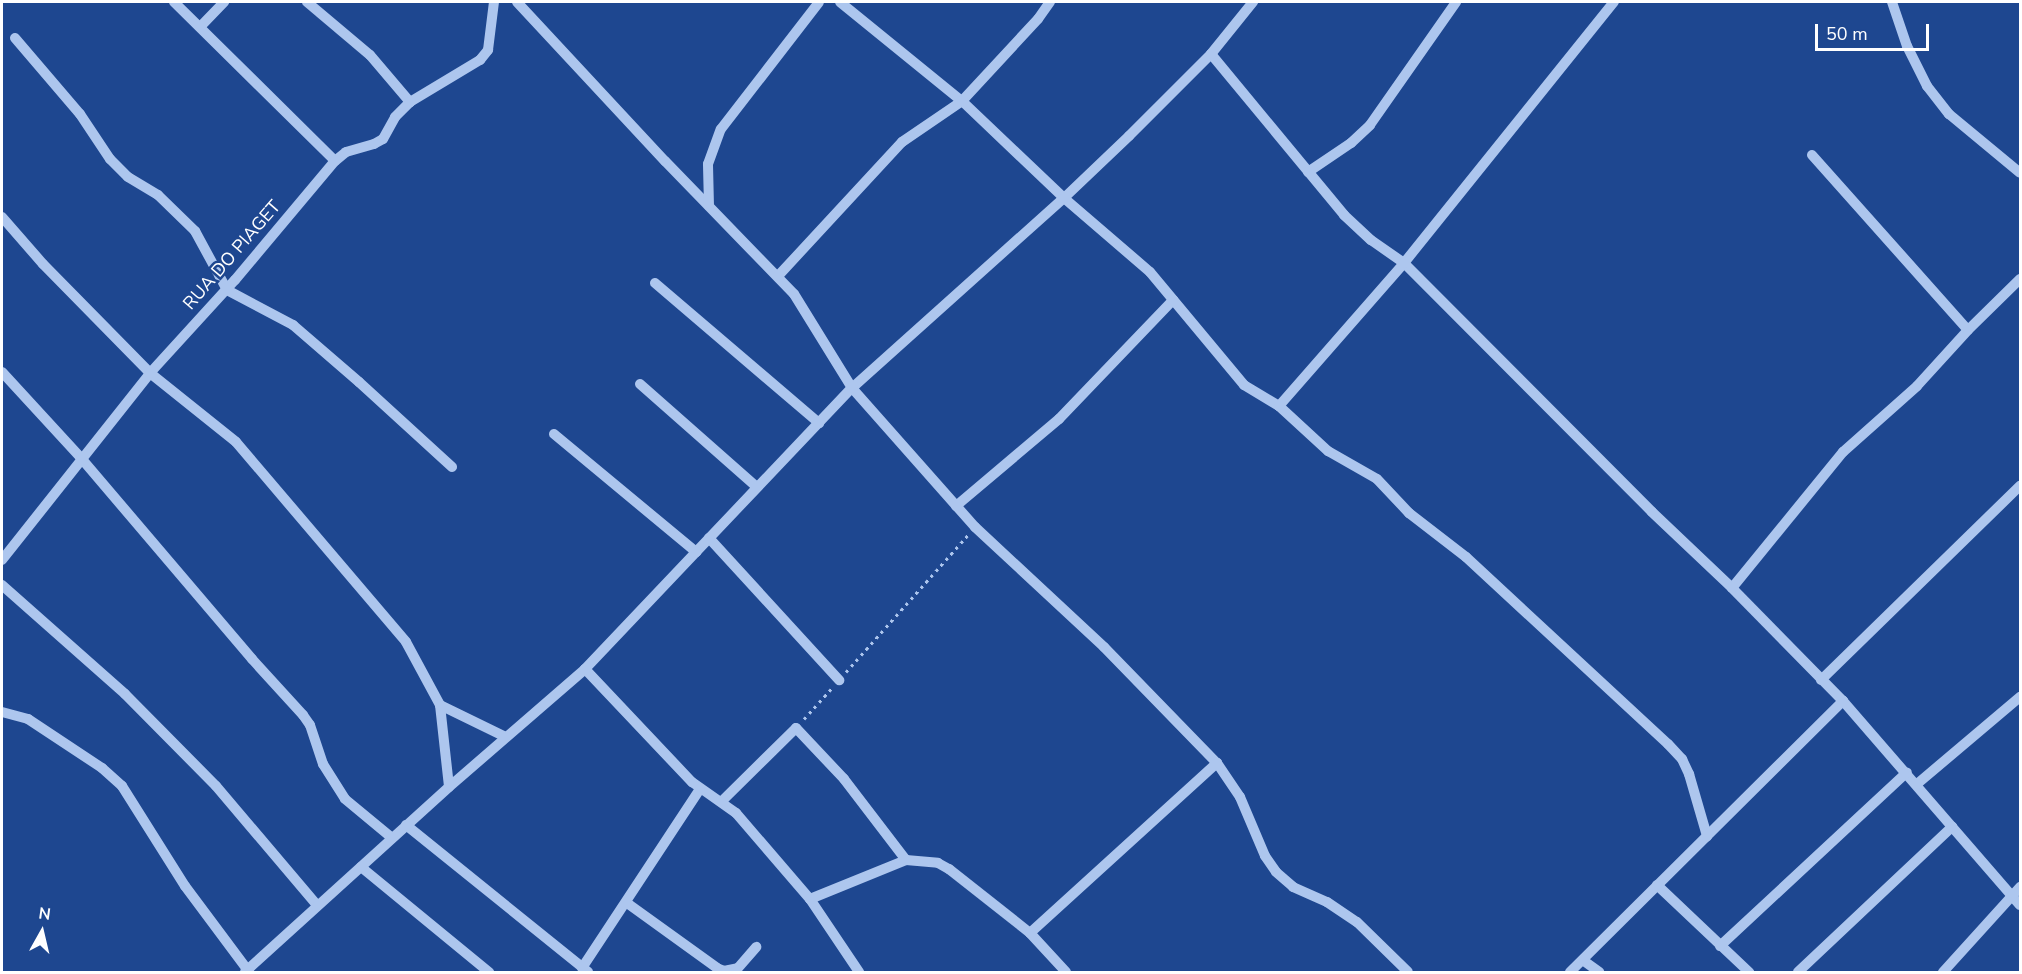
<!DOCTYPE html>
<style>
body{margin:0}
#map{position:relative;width:2022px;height:974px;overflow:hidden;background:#1e4790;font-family:"Nunito Sans",sans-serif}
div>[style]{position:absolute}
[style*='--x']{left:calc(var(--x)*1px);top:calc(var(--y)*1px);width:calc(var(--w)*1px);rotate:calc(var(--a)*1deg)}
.path>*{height:3px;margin-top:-1.5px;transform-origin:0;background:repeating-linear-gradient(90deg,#adc6ee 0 3px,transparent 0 7.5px)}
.minor>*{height:10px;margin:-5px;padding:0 5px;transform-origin:5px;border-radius:5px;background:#adc6ee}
span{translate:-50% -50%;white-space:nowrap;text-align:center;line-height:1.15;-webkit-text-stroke:5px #1e4790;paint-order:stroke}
.street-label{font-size:18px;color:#fff}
.frame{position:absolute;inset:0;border:3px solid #fff;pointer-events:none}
.north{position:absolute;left:12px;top:902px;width:60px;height:60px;-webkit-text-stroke:4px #1e4790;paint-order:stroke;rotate:8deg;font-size:16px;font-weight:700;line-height:24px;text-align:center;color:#fff}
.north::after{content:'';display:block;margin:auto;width:21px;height:27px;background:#fff;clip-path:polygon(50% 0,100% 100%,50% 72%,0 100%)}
.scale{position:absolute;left:1815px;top:24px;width:114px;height:27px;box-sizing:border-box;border:3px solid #fff;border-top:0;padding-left:8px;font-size:18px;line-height:21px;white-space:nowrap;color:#fff;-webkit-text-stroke:4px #1e4790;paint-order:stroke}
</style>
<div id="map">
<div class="path">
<i style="--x:846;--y:672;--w:183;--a:-48.3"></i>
<i style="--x:804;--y:719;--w:42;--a:-47.9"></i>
</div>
<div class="minor">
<i style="--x:174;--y:2;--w:226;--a:44.6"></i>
<i style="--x:307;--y:2;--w:82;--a:40.1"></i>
<i style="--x:370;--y:55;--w:62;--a:49.6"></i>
<i style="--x:517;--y:2;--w:217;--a:47.1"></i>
<i style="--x:665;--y:161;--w:185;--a:45.9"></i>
<i style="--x:794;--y:294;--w:110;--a:58.3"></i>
<i style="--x:852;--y:388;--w:186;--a:48.5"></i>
<i style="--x:975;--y:527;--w:176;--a:42.9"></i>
<i style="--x:1104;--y:647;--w:162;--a:45.8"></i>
<i style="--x:1217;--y:763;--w:41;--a:55.9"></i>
<i style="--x:1240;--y:797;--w:64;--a:67"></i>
<i style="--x:1265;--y:856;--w:19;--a:55"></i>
<i style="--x:1276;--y:872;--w:23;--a:41"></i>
<i style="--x:1293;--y:887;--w:37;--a:24"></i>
<i style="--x:1327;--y:902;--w:36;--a:34"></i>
<i style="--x:1357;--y:922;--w:71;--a:44.4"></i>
<i style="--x:840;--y:2;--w:157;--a:39.1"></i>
<i style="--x:962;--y:101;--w:141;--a:43.6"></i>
<i style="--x:1064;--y:198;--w:113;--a:40.7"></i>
<i style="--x:1150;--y:272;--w:147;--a:50.2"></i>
<i style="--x:1244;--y:385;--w:41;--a:31"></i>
<i style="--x:1279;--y:406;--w:67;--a:42.6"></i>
<i style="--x:1328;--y:451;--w:56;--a:29.7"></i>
<i style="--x:1377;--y:479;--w:47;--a:46.7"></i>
<i style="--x:1409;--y:513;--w:72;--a:37.7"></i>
<i style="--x:1466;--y:557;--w:275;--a:42.8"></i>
<i style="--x:1668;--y:744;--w:21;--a:47"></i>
<i style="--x:1682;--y:759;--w:17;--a:65"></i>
<i style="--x:1689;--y:774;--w:65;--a:73.8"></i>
<i style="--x:1892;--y:2;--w:46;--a:71.2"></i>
<i style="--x:1907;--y:46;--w:45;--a:63.4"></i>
<i style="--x:1927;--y:86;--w:36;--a:52"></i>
<i style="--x:1949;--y:114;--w:92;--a:39.7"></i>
<i style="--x:200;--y:27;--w:35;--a:-46"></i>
<i style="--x:15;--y:38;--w:100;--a:49.5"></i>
<i style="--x:80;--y:114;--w:54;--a:56.3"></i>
<i style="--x:110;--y:159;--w:25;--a:45"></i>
<i style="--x:128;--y:177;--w:35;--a:31"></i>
<i style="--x:158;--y:195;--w:52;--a:44.2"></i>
<i style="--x:195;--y:231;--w:67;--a:61.5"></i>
<i style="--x:227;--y:290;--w:75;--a:27.9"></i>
<i style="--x:293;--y:325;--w:87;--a:40.8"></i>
<i style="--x:359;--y:382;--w:126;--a:42.4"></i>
<i style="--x:1211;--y:54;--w:209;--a:50.4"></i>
<i style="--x:1344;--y:215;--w:37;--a:43"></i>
<i style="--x:1371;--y:240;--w:40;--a:34.9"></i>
<i style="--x:1404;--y:263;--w:351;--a:45.1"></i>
<i style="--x:1652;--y:512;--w:110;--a:43.5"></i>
<i style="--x:1732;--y:588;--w:158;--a:45.5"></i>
<i style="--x:1843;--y:701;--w:270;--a:49.1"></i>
<i style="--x:1812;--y:155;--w:234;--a:48.3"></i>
<i style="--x:1308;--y:172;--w:52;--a:-34"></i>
<i style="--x:1351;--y:143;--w:26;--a:-43"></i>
<i style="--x:1370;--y:125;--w:150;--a:-55"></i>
<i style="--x:709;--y:206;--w:42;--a:-91.4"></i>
<i style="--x:708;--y:164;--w:37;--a:-70"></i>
<i style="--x:721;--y:129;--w:160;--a:-52.3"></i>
<i style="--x:2;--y:217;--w:62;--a:48.9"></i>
<i style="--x:43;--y:264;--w:153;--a:45.5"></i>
<i style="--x:150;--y:373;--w:110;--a:38.7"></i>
<i style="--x:236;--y:442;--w:262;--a:49.6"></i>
<i style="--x:406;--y:642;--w:72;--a:61.6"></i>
<i style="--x:440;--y:705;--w:82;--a:83.7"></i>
<i style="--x:778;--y:276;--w:183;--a:-47.2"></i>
<i style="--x:902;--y:142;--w:73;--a:-34.3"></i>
<i style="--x:962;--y:101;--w:112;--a:-47.2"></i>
<i style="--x:1038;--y:19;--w:21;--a:-55"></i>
<i style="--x:655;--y:283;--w:216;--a:40.5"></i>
<i style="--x:2;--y:372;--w:117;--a:47.4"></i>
<i style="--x:81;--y:458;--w:264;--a:49.6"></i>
<i style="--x:252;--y:659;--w:76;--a:47.7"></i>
<i style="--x:303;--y:715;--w:12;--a:55"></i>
<i style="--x:310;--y:725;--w:41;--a:71.6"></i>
<i style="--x:323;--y:764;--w:41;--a:57.8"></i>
<i style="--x:345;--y:799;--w:61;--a:39.7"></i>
<i style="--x:640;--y:384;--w:156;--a:41.4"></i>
<i style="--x:1279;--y:406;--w:190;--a:-48.8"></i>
<i style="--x:1404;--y:263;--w:335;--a:-51.2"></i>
<i style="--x:554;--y:434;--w:185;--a:39.7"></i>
<i style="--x:956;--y:506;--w:135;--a:-40.2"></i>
<i style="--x:1059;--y:419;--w:165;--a:-46.2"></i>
<i style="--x:709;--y:538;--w:193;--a:47.5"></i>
<i style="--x:2;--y:560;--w:238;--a:-51.6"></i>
<i style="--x:150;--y:373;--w:126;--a:-47.6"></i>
<i style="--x:235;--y:280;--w:155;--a:-50"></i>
<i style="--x:335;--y:161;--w:14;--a:-39"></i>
<i style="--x:346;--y:152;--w:29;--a:-16"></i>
<i style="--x:374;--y:144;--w:10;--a:-29"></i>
<i style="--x:383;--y:139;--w:25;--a:-61"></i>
<i style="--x:395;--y:117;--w:21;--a:-45"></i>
<i style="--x:410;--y:102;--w:82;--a:-31"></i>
<i style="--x:480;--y:60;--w:13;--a:-51"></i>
<i style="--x:488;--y:50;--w:48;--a:-82.9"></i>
<i style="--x:2;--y:585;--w:164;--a:41.5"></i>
<i style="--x:125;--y:694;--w:129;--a:45.3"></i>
<i style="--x:216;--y:786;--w:156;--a:49.7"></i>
<i style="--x:1732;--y:588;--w:176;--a:-50.8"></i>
<i style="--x:1843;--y:452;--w:99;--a:-41.7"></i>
<i style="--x:1917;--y:386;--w:76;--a:-47.7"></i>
<i style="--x:1968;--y:330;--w:73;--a:-44.4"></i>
<i style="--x:585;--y:669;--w:156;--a:46.6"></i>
<i style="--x:692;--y:782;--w:54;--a:35.2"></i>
<i style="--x:736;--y:813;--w:113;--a:49.3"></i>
<i style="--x:810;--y:899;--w:88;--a:56.1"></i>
<i style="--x:1821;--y:680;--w:278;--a:-44.3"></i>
<i style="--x:440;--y:705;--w:73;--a:25.9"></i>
<i style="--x:2;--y:712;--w:27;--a:15"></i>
<i style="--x:28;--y:719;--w:89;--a:33.5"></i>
<i style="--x:102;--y:768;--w:27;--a:42"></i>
<i style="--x:122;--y:786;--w:118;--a:57.8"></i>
<i style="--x:185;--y:886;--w:107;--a:53.3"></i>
<i style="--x:1917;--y:784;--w:135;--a:-40.2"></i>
<i style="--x:722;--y:801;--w:104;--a:-44.6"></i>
<i style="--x:796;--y:728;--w:70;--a:46.7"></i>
<i style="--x:844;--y:779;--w:102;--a:52.6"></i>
<i style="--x:406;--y:825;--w:234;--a:38.9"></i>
<i style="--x:361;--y:867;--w:166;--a:39.4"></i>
<i style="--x:1657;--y:885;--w:127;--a:43.4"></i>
<i style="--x:810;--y:899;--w:104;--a:-22.1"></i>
<i style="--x:906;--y:860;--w:32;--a:5"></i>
<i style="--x:938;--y:863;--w:13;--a:29"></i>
<i style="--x:949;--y:869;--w:103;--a:38.3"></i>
<i style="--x:1030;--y:933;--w:53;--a:47.3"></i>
<i style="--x:627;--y:903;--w:111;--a:35.8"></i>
<i style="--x:717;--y:968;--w:8;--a:23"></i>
<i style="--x:724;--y:971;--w:14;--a:-12"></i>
<i style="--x:738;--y:968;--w:28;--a:-49"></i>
<i style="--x:1030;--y:933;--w:253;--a:-42.3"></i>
<i style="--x:1720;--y:946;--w:255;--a:-42.9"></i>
<i style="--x:1584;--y:961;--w:19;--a:36"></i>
<i style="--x:582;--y:968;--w:214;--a:-56.6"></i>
<i style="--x:245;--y:972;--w:275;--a:-42.2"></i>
<i style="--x:449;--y:787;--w:180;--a:-40.9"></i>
<i style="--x:585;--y:669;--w:388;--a:-46.5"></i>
<i style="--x:852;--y:388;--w:285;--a:-41.9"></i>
<i style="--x:1064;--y:198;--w:90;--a:-43.6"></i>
<i style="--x:1129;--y:136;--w:116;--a:-45"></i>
<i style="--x:1211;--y:54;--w:67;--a:-51.1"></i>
<i style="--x:1570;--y:972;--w:385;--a:-44.8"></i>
<i style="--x:1798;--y:972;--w:212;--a:-43.3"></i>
<i style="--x:1943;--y:972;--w:115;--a:-47.8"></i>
</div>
<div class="street-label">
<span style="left:232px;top:255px;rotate:-49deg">RUA DO PIAGET</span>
</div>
<div class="frame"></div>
<div class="north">N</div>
<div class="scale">50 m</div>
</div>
